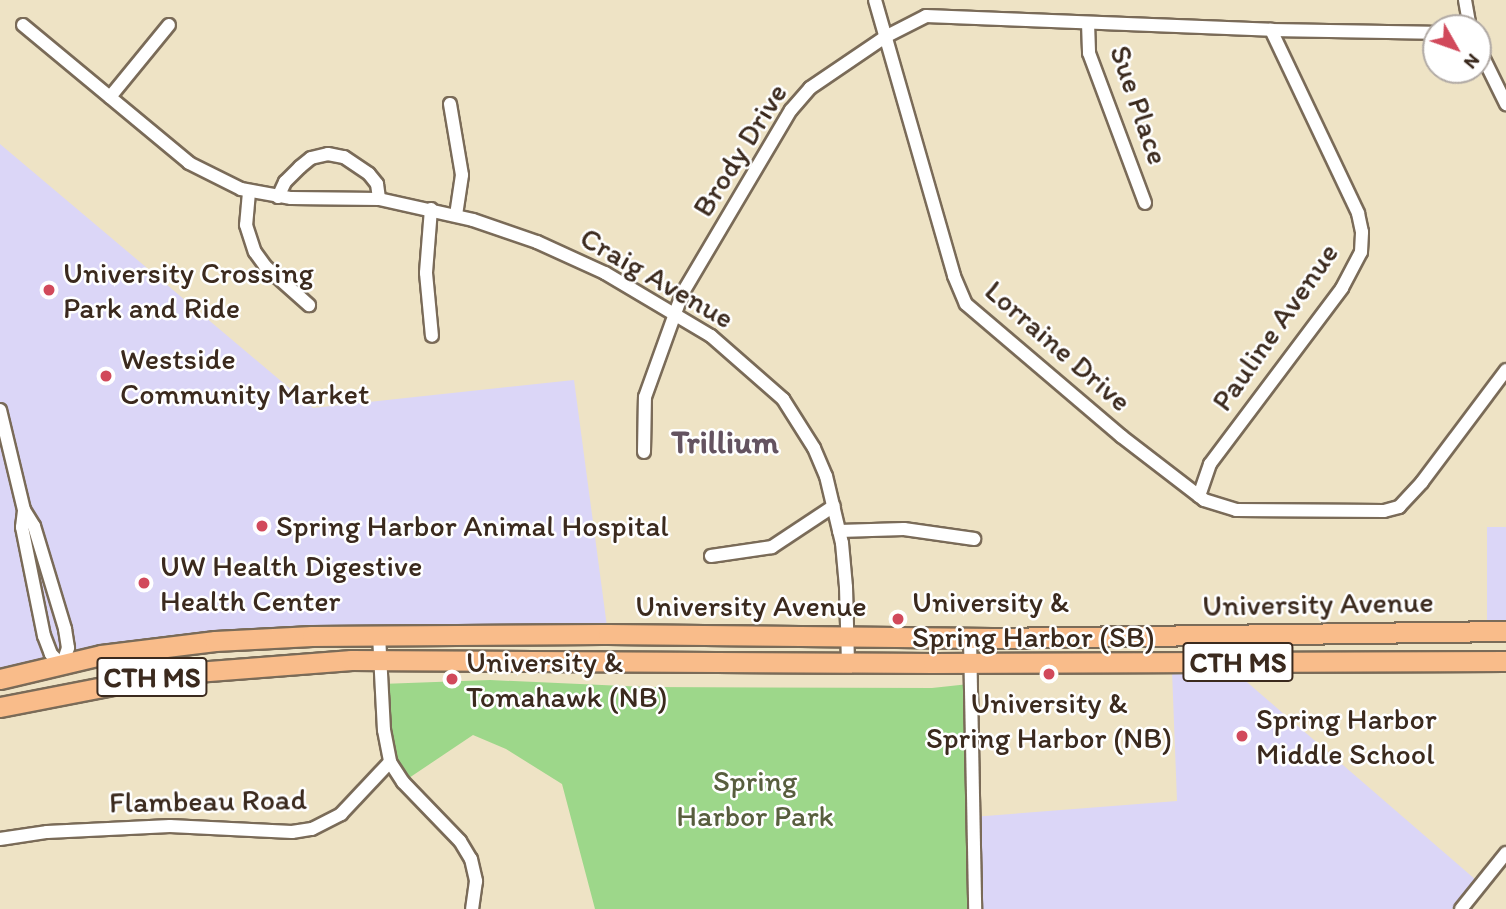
<!DOCTYPE html>
<style>
body{margin:0}
#map{position:relative;width:1506px;height:909px;overflow:hidden;background:#eee3c5;font-family:Itim,sans-serif}
div>[style]{position:absolute}
[style*='--x']{left:calc(var(--x)*1px);top:calc(var(--y)*1px);width:calc(var(--w)*1px);rotate:calc(var(--a)*1deg)}
.built>*{inset:0;background:#dbd6f7;transform-origin:0 0}
.green>*{inset:0;background:#9dd78a}
.roads{filter:drop-shadow(2px 0 #7a6b58) drop-shadow(-2px 0 #7a6b58) drop-shadow(0 2px #7a6b58) drop-shadow(0 -2px #7a6b58)}
.minor>*{height:12px;margin:-6px;padding:0 6px;transform-origin:6px;border-radius:6px;background:#fff}
.primary>*{height:19px;margin:-9.5px;padding:0 9.5px;transform-origin:9.5px;border-radius:9.5px;background:#f9bc8a}
.dots>*{width:19px;height:19px;translate:-50% -50%;box-sizing:border-box;border:4px solid #fff;border-radius:50%}
span{translate:-50% -50%;white-space:nowrap;text-align:center;line-height:1.15;-webkit-text-stroke:5px #fff;paint-order:stroke}
.shield-label span{padding:2px 5px;background:#fff;border:2px solid;border-radius:5px;-webkit-text-stroke-width:0}
.shield-label{font-size:28px;color:#3b2a1e;font-weight:700}
.street-label{font-size:30px;color:#3b2a1e}
.poi-label{font-size:30px;color:#3b2a1e}
.left{translate:0 -50%;text-align:left}
.park-label{font-size:30px;color:#585e3e}
.neighbourhood-label{font-size:32px;color:#645360;font-weight:700}
.north{position:absolute;left:1422px;top:14px;width:70px;height:70px;box-sizing:border-box;background:#fff;border:2px solid #b1aaa5;border-radius:50%;rotate:130deg;font-size:19px;font-weight:700;line-height:28px;text-align:center;color:#3b2a1e}
.north::after{content:'';display:block;margin:auto;width:24px;height:32px;background:#d1495b;clip-path:polygon(50% 0,100% 100%,50% 72%,0 100%)}
</style>
<div id="map">
<div class="built">
<i style="clip-path:polygon(0 144px,313px 408px,574px 380px,608px 634px,215px 641px,0 679px)"></i>
<i style="left:1506px;top:527px;width:104px;height:19px;rotate:90deg"></i>
<i style="clip-path:polygon(1233px 670px,1476px 880px,1452px 909px,975px 909px,972px 817px,1177px 801px,1172px 671px)"></i>
</div>
<div class="green">
<i style="clip-path:polygon(490px 680px,646px 687px,932px 688px,969px 684px,975px 909px,595px 909px,562px 784px,506px 749px,473px 735px,403px 782px,390px 762px,381px 684px)"></i>
</div>
<div class="roads">
<div class="minor">
<i style="--x:875;--y:0;--w:287;--a:74"></i>
<i style="--x:954;--y:276;--w:30;--a:67"></i>
<i style="--x:966;--y:304;--w:204;--a:40.4"></i>
<i style="--x:1121;--y:436;--w:105;--a:37.6"></i>
<i style="--x:1204;--y:500;--w:34;--a:17"></i>
<i style="--x:1236;--y:510;--w:148;--a:0.4"></i>
<i style="--x:1384;--y:511;--w:16;--a:-15"></i>
<i style="--x:1399;--y:507;--w:34;--a:-47"></i>
<i style="--x:1422;--y:482;--w:140;--a:-53.1"></i>
<i style="--x:1465;--y:0;--w:28;--a:80"></i>
<i style="--x:1088;--y:23;--w:30;--a:88"></i>
<i style="--x:1089;--y:53;--w:160;--a:69.5"></i>
<i style="--x:23;--y:25;--w:216;--a:39.7"></i>
<i style="--x:189;--y:163;--w:58;--a:26.6"></i>
<i style="--x:241;--y:189;--w:51;--a:10.2"></i>
<i style="--x:291;--y:198;--w:88;--a:0.7"></i>
<i style="--x:379;--y:199;--w:96;--a:12.6"></i>
<i style="--x:473;--y:220;--w:68;--a:19"></i>
<i style="--x:537;--y:242;--w:75;--a:24.5"></i>
<i style="--x:605;--y:273;--w:123;--a:30.7"></i>
<i style="--x:711;--y:336;--w:96;--a:41.2"></i>
<i style="--x:783;--y:399;--w:58;--a:57.7"></i>
<i style="--x:814;--y:448;--w:30;--a:67"></i>
<i style="--x:826;--y:476;--w:69;--a:76.6"></i>
<i style="--x:842;--y:543;--w:44;--a:84.8"></i>
<i style="--x:846;--y:587;--w:75;--a:88.5"></i>
<i style="--x:1478;--y:47;--w:64;--a:63.8"></i>
<i style="--x:110;--y:97;--w:93;--a:-50.7"></i>
<i style="--x:450;--y:104;--w:72;--a:80.4"></i>
<i style="--x:462;--y:175;--w:40;--a:98.5"></i>
<i style="--x:249;--y:192;--w:33;--a:95"></i>
<i style="--x:246;--y:225;--w:28;--a:72"></i>
<i style="--x:255;--y:252;--w:17;--a:54"></i>
<i style="--x:265;--y:266;--w:59;--a:41.6"></i>
<i style="--x:278;--y:197;--w:17;--a:-65"></i>
<i style="--x:285;--y:182;--w:21;--a:-45"></i>
<i style="--x:300;--y:167;--w:14;--a:-39"></i>
<i style="--x:311;--y:158;--w:17;--a:-13"></i>
<i style="--x:328;--y:154;--w:16;--a:11"></i>
<i style="--x:344;--y:157;--w:30;--a:34"></i>
<i style="--x:369;--y:174;--w:13;--a:51"></i>
<i style="--x:377;--y:184;--w:15;--a:82"></i>
<i style="--x:431;--y:209;--w:64;--a:94.5"></i>
<i style="--x:426;--y:273;--w:63;--a:84.6"></i>
<i style="--x:0;--y:410;--w:103;--a:76.5"></i>
<i style="--x:24;--y:510;--w:19;--a:58"></i>
<i style="--x:34;--y:526;--w:108;--a:73.2"></i>
<i style="--x:65;--y:629;--w:19;--a:81"></i>
<i style="--x:68;--y:648;--w:18;--a:109"></i>
<i style="--x:62;--y:665;--w:16;--a:-135"></i>
<i style="--x:51;--y:654;--w:19;--a:-111"></i>
<i style="--x:44;--y:636;--w:111;--a:-101.4"></i>
<i style="--x:22;--y:527;--w:17;--a:-83"></i>
<i style="--x:644;--y:452;--w:55;--a:-89"></i>
<i style="--x:645;--y:397;--w:109;--a:-70.2"></i>
<i style="--x:682;--y:294;--w:214;--a:-59.4"></i>
<i style="--x:791;--y:110;--w:29;--a:-49"></i>
<i style="--x:810;--y:88;--w:91;--a:-34.2"></i>
<i style="--x:885;--y:37;--w:46;--a:-27.1"></i>
<i style="--x:926;--y:16;--w:345;--a:2.3"></i>
<i style="--x:1271;--y:30;--w:165;--a:1"></i>
<i style="--x:1199;--y:496;--w:34;--a:-71"></i>
<i style="--x:1210;--y:464;--w:220;--a:-53.1"></i>
<i style="--x:1342;--y:288;--w:41;--a:-62.2"></i>
<i style="--x:1361;--y:252;--w:20;--a:-87"></i>
<i style="--x:1362;--y:232;--w:19;--a:-102"></i>
<i style="--x:1358;--y:213;--w:203;--a:-115.4"></i>
<i style="--x:839;--y:531;--w:65;--a:-1.8"></i>
<i style="--x:904;--y:529;--w:71;--a:8.1"></i>
<i style="--x:711;--y:556;--w:62;--a:-8.4"></i>
<i style="--x:772;--y:547;--w:74;--a:-33.5"></i>
<i style="--x:379;--y:635;--w:95;--a:87"></i>
<i style="--x:384;--y:730;--w:33;--a:79"></i>
<i style="--x:390;--y:762;--w:24;--a:57"></i>
<i style="--x:403;--y:782;--w:82;--a:46"></i>
<i style="--x:460;--y:841;--w:21;--a:59"></i>
<i style="--x:471;--y:859;--w:23;--a:77"></i>
<i style="--x:476;--y:881;--w:28;--a:98"></i>
<i style="--x:970;--y:638;--w:271;--a:88.9"></i>
<i style="--x:0;--y:839;--w:48;--a:-8.5"></i>
<i style="--x:47;--y:832;--w:123;--a:-2.8"></i>
<i style="--x:170;--y:826;--w:122;--a:2.8"></i>
<i style="--x:292;--y:832;--w:20;--a:-9"></i>
<i style="--x:312;--y:829;--w:33;--a:-27"></i>
<i style="--x:341;--y:814;--w:71;--a:-46.7"></i>
<i style="--x:1461;--y:909;--w:72;--a:-51.2"></i>
</div>
<div class="primary">
<i style="--x:0;--y:679;--w:104;--a:-13.4"></i>
<i style="--x:101;--y:655;--w:115;--a:-7"></i>
<i style="--x:215;--y:641;--w:97;--a:-3"></i>
<i style="--x:312;--y:636;--w:296;--a:-0.4"></i>
<i style="--x:608;--y:634;--w:384;--a:0.6"></i>
<i style="--x:992;--y:638;--w:514;--a:-0.78"></i>
<i style="--x:0;--y:707;--w:173;--a:-11"></i>
<i style="--x:170;--y:674;--w:182;--a:-4.4"></i>
<i style="--x:351;--y:660;--w:582;--a:0.3"></i>
<i style="--x:933;--y:663;--w:573;--a:-0.2"></i>
</div>
</div>
<div class="dots">
<i style="left:49px;top:290px;background:#d1495b"></i>
<i style="left:106px;top:376px;background:#d1495b"></i>
<i style="left:262px;top:526px;background:#d1495b"></i>
<i style="left:144px;top:583px;background:#d1495b"></i>
<i style="left:898px;top:619px;background:#d1495b"></i>
<i style="left:1049px;top:674px;background:#d1495b"></i>
<i style="left:452px;top:679px;background:#d1495b"></i>
<i style="left:1242px;top:736px;background:#d1495b"></i>
</div>
<div class="shield-label">
<span style="left:1238px;top:662px">CTH MS</span>
<span style="left:152px;top:677px">CTH MS</span>
</div>
<div class="street-label">
<span style="left:1139px;top:105px;rotate:71deg">Sue Place</span>
<span style="left:740px;top:150px;rotate:-58deg">Brody Drive</span>
<span style="left:657px;top:278px;rotate:30deg">Craig Avenue</span>
<span style="left:1275px;top:327px;rotate:-55deg">Pauline Avenue</span>
<span style="left:1058px;top:346px;rotate:41deg">Lorraine Drive</span>
<span style="left:1318px;top:604px;rotate:-1deg">University Avenue</span>
<span style="left:751px;top:606px">University Avenue</span>
<span style="left:208px;top:801px;rotate:-1deg">Flambeau Road</span>
</div>
<div class="poi-label">
<span class="left" style="left:63px;top:290px">University Crossing<br>Park and Ride</span>
<span class="left" style="left:120px;top:376px">Westside<br>Community Market</span>
<span class="left" style="left:276px;top:526px">Spring Harbor Animal Hospital</span>
<span class="left" style="left:160px;top:583px">UW Health Digestive<br>Health Center</span>
<span class="left" style="left:912px;top:619px">University &amp;<br>Spring Harbor (SB)</span>
<span class="left" style="left:466px;top:679px">University &amp;<br>Tomahawk (NB)</span>
<span style="left:1049px;top:720px">University &amp;<br>Spring Harbor (NB)</span>
<span class="left" style="left:1256px;top:736px">Spring Harbor<br>Middle School</span>
</div>
<div class="park-label">
<span style="left:755px;top:798px">Spring<br>Harbor Park</span>
</div>
<div class="neighbourhood-label">
<span style="left:725px;top:442px">Trillium</span>
</div>
<div class="north">N</div>
</div>
